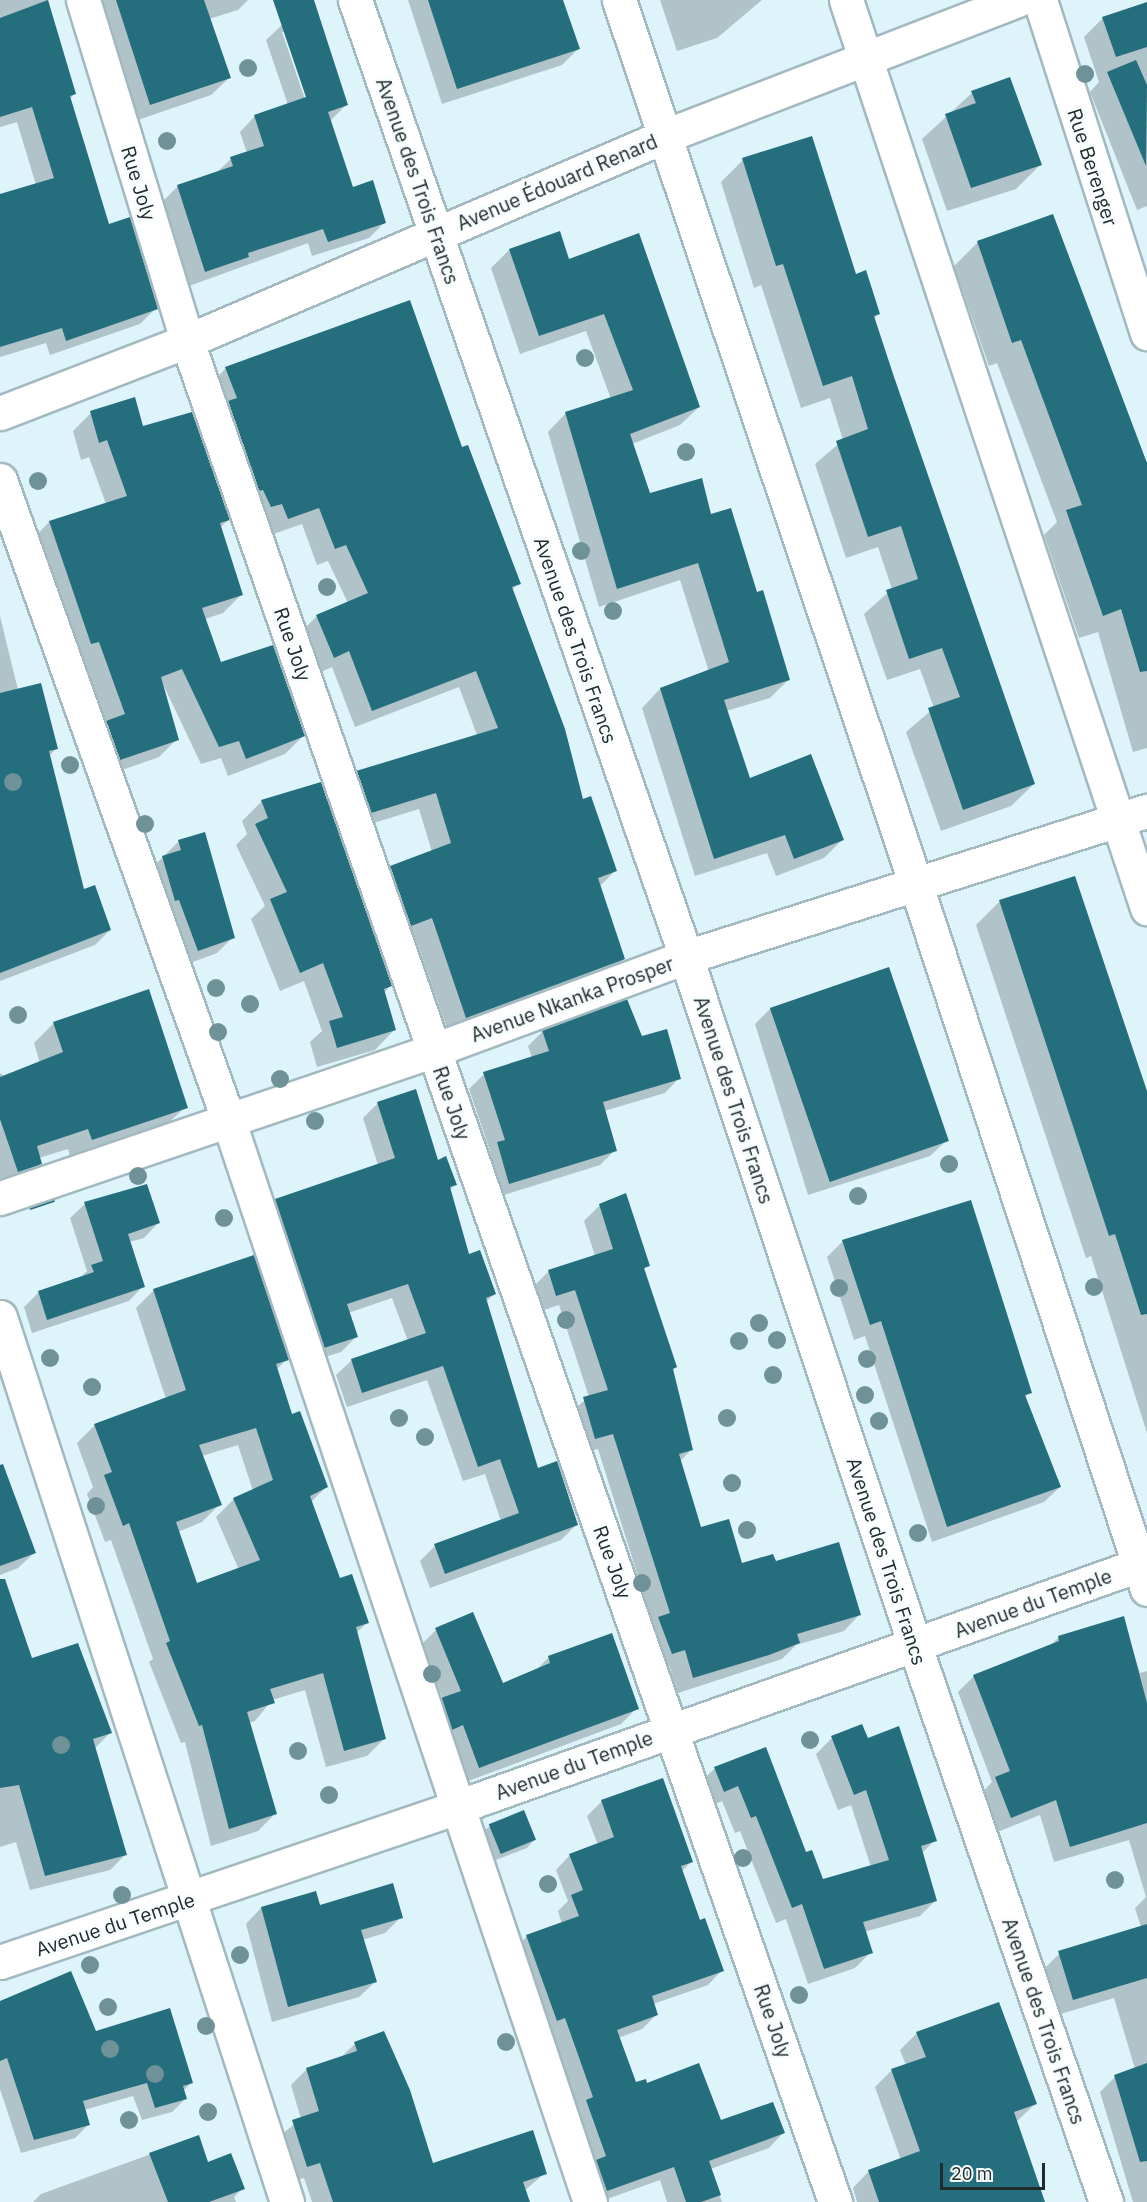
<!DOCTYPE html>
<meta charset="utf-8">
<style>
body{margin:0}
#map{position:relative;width:1147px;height:2202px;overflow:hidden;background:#dcf4fa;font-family:"IBM Plex Sans",sans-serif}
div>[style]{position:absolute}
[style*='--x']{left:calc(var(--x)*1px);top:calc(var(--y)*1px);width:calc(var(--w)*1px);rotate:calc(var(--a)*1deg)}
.shadow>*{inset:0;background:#0003}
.building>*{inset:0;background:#256e7e;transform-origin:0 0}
.roads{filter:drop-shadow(2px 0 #a2b9bf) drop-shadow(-2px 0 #a2b9bf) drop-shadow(0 2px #a2b9bf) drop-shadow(0 -2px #a2b9bf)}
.minor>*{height:33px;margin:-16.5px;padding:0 16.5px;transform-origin:16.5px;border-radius:16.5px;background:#fff}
.tertiary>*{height:33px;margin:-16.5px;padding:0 16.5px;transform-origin:16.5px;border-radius:16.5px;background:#fff}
.trees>*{width:18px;height:18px;margin:-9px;border-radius:50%;background:#6f9299}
span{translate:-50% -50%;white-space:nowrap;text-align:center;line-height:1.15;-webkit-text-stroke:6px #f8fdfe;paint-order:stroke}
.street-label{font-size:20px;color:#212a2c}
.scale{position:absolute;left:940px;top:2163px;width:105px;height:27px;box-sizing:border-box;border:3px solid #212a2c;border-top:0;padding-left:8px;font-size:18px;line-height:21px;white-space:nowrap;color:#212a2c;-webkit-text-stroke:4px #f8fdfe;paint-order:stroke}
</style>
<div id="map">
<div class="shadow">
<i style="clip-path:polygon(0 0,48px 0,74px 94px,70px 99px,108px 225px,156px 308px,140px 324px,50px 355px,46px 343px,0 357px,0 196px,36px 185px,17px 122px,0 127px)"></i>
<i style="clip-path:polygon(85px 0,248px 0,238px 10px,209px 19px,229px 78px,211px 95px,132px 122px)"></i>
<i style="clip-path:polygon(408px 0,561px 0,578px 49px,562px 65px,442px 104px)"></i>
<i style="clip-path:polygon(660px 0,762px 0,717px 38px,677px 51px)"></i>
<i style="clip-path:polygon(1147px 4px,1147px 206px,1137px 210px,1090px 92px,1099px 82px,1084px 37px,1103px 18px)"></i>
<i style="clip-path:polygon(evenodd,282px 25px,346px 105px,331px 120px,352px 189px,385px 222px,369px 238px,312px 256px,308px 243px,189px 286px,162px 202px,177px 187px,216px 173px,231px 159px,247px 153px,240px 132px,255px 116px,288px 105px,266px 40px,282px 25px,282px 32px,285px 32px,310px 104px,307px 105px,282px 32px)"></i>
<i style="clip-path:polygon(972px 93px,1040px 165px,1016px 189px,947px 211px,922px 139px)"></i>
<i style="clip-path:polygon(743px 160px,855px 276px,878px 314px,874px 319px,1034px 784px,1011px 806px,941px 831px,906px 732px,934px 708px,920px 669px,887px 680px,864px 614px,892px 589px,878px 547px,846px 558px,815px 464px,843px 440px,830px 398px,801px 408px,761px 285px,754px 288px,721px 182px)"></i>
<i style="clip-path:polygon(978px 242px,1147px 499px,1147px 748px,1133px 752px,1098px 632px,1079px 638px,1044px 535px,1057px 522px,997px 363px,989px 366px,954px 266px)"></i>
<i style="clip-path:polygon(509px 250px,568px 261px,699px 407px,680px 425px,632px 444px,649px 494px,710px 516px,756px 594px,788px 680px,770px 698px,726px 711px,749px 780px,842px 840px,824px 858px,776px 876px,767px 853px,695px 876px,642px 708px,660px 689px,709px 672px,680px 580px,599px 607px,548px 432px,566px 413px,611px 399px,586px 331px,520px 354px,491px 268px)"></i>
<i style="clip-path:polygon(226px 368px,461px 449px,519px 583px,512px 590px,582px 801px,616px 870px,600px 886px,624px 959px,606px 976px,449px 1034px,414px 934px,393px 942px,373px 885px,390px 867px,432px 852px,419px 809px,354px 829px,340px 789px,357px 772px,477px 735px,459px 687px,355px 727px,332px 667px,317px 674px,300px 633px,317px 616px,348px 603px,328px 561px,317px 565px,302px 524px,271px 535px,209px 386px)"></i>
<i style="clip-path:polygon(91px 413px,142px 428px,228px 520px,220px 528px,241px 595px,223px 613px,205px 619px,220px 664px,303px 736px,285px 754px,228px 776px,221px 758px,201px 764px,162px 682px,177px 739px,159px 757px,102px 777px,104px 724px,81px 659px,74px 661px,32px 540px,49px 522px,106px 504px,89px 457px,81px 460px,73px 431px)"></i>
<i style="clip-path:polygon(0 616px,18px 690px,56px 749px,49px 756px,83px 891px,110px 930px,95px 945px,0 981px)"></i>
<i style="clip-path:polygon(262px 801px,390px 986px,384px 993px,394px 1030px,375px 1050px,317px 1067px,310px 1042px,322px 1031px,304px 981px,280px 991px,251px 919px,265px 906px,236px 845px,247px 834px,242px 821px)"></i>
<i style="clip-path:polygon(179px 841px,233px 937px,217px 953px,182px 966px,146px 874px)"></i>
<i style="clip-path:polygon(1074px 878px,1147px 1110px,1147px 1433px,1091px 1256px,1086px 1258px,976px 925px,999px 902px)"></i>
<i style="clip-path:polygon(771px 1008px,946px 1141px,930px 1156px,808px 1195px,755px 1024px)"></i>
<i style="clip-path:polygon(54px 1023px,183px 1109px,162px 1129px,71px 1160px,68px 1149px,39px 1158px,41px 1163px,20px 1184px,0 1191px,0 1073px,5px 1077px,40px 1063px,34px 1043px)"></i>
<i style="clip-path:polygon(543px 1031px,641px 1038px,679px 1078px,665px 1093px,604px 1111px,615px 1150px,600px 1165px,494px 1198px,483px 1158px,490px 1151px,469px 1089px,484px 1074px,532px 1058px,528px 1046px)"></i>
<i style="clip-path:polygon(378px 1103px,455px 1184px,450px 1190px,468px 1256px,495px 1293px,486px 1302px,537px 1470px,576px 1525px,561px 1540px,430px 1588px,420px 1561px,435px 1546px,501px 1521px,485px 1474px,463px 1481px,427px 1380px,347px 1407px,336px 1375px,352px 1360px,408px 1341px,392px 1298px,348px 1313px,356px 1337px,341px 1352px,309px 1362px,261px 1216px,276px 1200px,378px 1165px,363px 1118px)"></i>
<i style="clip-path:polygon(85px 1204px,158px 1223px,144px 1238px,129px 1242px,143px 1286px,129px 1301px,32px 1333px,24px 1307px,38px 1293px,79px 1279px,87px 1271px,70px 1218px)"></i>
<i style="clip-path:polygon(600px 1205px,648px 1265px,643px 1270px,675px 1367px,672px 1371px,691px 1450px,680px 1461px,700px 1529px,741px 1565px,775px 1563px,859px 1615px,844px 1631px,796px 1645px,782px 1659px,678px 1693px,669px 1665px,656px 1669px,643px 1634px,653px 1624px,598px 1449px,580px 1454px,568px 1414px,589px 1397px,559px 1305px,541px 1311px,533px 1287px,549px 1271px,595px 1256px,584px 1221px)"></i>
<i style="clip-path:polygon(843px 1241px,1030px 1392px,1025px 1397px,1060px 1487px,1044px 1502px,932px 1542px,865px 1336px,854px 1340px,827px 1257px)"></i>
<i style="clip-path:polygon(evenodd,154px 1290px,287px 1359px,276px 1370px,291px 1416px,326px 1487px,311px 1502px,339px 1580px,368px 1622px,356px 1633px,385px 1738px,367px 1756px,326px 1767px,305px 1690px,272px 1700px,255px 1721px,249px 1723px,276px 1813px,258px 1831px,211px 1846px,185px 1742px,181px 1743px,149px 1662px,153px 1659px,111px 1540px,105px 1542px,87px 1494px,93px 1487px,77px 1443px,95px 1425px,166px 1399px,136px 1308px,154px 1290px,238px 1445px,253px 1491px,234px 1499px,216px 1517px,239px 1570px,196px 1585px,178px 1532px,202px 1522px,220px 1504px,202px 1456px,238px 1445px)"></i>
<i style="clip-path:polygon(0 1504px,34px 1553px,18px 1568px,0 1575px)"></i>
<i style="clip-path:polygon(0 1606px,31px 1660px,110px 1733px,94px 1749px,125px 1855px,110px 1870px,30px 1890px,16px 1842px,0 1847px)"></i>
<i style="clip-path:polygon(1123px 1618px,1140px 1673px,1147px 1671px,1147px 2202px,1133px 2202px,1100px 2092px,1115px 2077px,1135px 2069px,1114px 1998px,1057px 2015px,1046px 1967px,1062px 1951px,1141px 1927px,1135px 1908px,1146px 1897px,1129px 1840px,1054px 1862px,1040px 1815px,995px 1833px,980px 1795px,992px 1782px,958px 1692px,974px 1676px,1049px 1647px,1058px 1638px)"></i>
<i style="clip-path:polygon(436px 1630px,502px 1685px,534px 1672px,549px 1657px,637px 1708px,621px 1724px,463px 1783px,426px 1715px,443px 1699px,420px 1646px)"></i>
<i style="clip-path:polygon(861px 1726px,867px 1740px,935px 1840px,922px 1853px,936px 1900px,920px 1916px,864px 1932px,871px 1952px,855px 1968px,808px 1984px,786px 1919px,776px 1923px,740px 1831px,735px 1833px,722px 1801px,708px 1807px,699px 1784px,715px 1768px,765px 1749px,805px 1854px,822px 1881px,871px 1867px,851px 1805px,838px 1810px,816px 1754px,832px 1738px)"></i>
<i style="clip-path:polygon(602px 1801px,691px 1862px,681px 1872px,699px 1922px,722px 1970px,708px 1985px,653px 2004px,656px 2015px,642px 2029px,618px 2038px,635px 2084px,646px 2085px,720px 2122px,783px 2133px,769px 2148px,710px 2169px,722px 2202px,667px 2202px,660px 2180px,599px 2202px,572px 2116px,578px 2110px,550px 2031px,542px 2034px,513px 1951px,527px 1936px,562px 1924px,558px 1911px,568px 1901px,556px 1870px,570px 1855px,598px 1845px,587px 1816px)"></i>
<i style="clip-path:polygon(490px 1826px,534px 1840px,527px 1848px,493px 1861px,482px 1833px)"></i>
<i style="clip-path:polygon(319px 1907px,401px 1917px,385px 1933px,362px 1940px,375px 1982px,359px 1997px,272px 2022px,246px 1924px,261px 1908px)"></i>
<i style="clip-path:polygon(0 2008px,95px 2033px,191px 2083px,183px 2091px,185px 2099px,172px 2112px,142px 2120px,133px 2096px,84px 2110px,88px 2125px,75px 2138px,21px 2153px,0 2089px)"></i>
<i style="clip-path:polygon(917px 2033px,1035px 2104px,1016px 2122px,1043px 2202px,857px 2202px,853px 2188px,869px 2171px,901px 2160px,875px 2087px,892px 2070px,906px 2065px,900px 2050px)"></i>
<i style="clip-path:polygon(355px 2044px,404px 2202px,312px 2202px,304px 2178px,291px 2182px,277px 2138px,301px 2119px,291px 2085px,307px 2069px,340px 2058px)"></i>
<i style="clip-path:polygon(198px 2137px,207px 2164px,243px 2188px,234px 2197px,236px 2202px,33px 2202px,41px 2194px)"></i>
<i style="clip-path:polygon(469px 2163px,545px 2173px,524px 2191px,528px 2202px,482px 2202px)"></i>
</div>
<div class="building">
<i style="clip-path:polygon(48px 0,76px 94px,70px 96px,109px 224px,130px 217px,158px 309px,66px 341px,62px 328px,0 347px,0 194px,54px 178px,32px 107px,0 117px,0 18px)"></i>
<i style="clip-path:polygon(116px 0,204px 0,231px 78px,150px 105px)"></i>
<i style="clip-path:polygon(273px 0,314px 0,348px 105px,328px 112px,353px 187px,373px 180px,386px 223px,328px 242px,323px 229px,248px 253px,249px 257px,205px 272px,177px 185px,233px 166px,230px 157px,264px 146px,254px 115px,306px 97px)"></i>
<i style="clip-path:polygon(428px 0,563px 0,580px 49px,457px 89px)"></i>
<i style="clip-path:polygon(1147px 2px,1147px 47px,1116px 57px,1102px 17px)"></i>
<i style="clip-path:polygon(1136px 60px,1147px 85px,1146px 166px,1107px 72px)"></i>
<i style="clip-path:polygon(1010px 77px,1042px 165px,971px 188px,945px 114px,976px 103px,971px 91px)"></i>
<i style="clip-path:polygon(812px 136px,856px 274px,866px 270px,880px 314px,874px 316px,894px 377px,1035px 784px,963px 810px,928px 708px,960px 697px,942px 648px,909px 659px,886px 590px,918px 579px,901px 526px,868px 537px,836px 441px,868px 429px,852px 376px,823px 386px,783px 264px,776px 266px,742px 158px)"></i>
<i style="clip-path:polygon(1053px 214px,1147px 463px,1147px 671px,1140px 672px,1121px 609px,1103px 616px,1066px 510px,1082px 505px,1021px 340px,1012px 343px,977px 241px)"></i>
<i style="clip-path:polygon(560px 231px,569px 259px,639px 233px,700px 407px,630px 434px,650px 493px,702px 478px,711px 514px,731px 508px,757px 592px,763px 590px,790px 680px,724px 700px,750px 778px,811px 754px,844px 840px,794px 859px,785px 835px,714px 859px,660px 688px,729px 662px,698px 563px,617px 589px,565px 412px,633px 390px,604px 314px,539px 336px,509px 249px)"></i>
<i style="clip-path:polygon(410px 300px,462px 447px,468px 445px,521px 584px,512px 587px,565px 729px,583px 799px,591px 796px,617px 871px,598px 878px,625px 959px,466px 1018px,432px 918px,411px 926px,390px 866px,451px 843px,436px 793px,371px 813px,356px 771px,498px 728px,476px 671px,372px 711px,349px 651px,334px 658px,316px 615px,368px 593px,346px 545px,335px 549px,319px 508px,288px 519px,282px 504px,271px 507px,263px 490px,259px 491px,228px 401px,237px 398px,225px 367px)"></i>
<i style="clip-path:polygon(135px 397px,143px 426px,192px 412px,230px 520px,220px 523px,243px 595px,202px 608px,221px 662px,273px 645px,305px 736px,246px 759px,239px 741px,219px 747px,182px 669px,161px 677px,179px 740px,120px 760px,106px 721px,125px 714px,99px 642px,91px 644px,49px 521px,127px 496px,107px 440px,99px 443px,90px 411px)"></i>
<i style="clip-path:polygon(41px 683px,58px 749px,49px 751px,84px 889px,95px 885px,111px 930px,0 973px,0 693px)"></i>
<i style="clip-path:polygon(321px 782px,392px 986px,384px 989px,396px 1030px,337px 1048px,329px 1021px,343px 1017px,323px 963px,300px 973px,270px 899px,287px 892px,255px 824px,268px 818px,261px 800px)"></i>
<i style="clip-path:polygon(205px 832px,235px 938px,198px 951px,179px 900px,175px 901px,162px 856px,181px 850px,178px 840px)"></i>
<i style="clip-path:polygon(1075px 876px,1147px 1091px,1147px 1314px,1141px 1315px,1115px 1234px,1109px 1236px,999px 900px)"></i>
<i style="left:889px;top:967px;width:184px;height:126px;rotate:71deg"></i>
<i style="clip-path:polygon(149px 989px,188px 1108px,92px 1140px,88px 1129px,37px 1146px,42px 1164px,18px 1172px,0 1119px,0 1077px,63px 1052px,53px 1022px)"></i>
<i style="clip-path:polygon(627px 999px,642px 1036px,667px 1029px,681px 1079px,603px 1102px,617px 1151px,509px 1184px,497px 1142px,505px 1140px,483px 1072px,549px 1051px,542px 1030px)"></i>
<i style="clip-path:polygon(416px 1089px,438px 1160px,446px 1156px,457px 1185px,450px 1187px,469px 1254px,480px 1250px,496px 1294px,486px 1298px,538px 1468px,557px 1461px,578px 1525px,445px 1574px,434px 1544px,519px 1513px,500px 1459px,478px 1467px,443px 1366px,362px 1393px,351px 1359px,426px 1333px,408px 1284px,347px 1304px,358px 1337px,324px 1348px,275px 1199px,395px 1158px,377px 1102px)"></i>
<i style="clip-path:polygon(147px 1184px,160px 1223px,128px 1234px,145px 1287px,47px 1320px,38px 1291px,94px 1272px,91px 1265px,103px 1261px,84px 1202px)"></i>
<i style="clip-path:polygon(626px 1193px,650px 1266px,644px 1268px,677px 1367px,673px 1369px,693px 1450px,679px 1454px,701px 1527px,729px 1519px,742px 1563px,773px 1554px,776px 1561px,839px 1542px,861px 1615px,797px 1634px,800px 1643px,769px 1655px,693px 1678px,685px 1650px,672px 1654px,658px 1617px,670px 1613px,613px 1434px,595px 1439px,583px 1397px,608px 1390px,575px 1290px,556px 1296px,548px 1270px,613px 1249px,599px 1204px)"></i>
<i style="left:54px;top:1199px;width:3px;height:26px;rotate:72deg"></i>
<i style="clip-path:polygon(971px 1200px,1032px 1393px,1025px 1395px,1061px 1487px,947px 1527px,881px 1321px,870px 1325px,842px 1240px)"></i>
<i style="clip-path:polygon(evenodd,254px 1255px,289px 1360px,276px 1364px,292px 1414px,300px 1411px,328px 1487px,310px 1496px,340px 1578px,352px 1574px,369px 1623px,356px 1627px,386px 1739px,344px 1751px,323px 1673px,270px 1689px,275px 1703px,247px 1712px,277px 1814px,229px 1829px,202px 1725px,199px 1726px,166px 1643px,170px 1641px,129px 1523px,123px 1526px,104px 1475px,112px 1472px,94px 1424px,186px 1390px,153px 1289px,254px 1255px,256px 1428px,273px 1480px,233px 1498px,260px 1560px,197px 1583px,176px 1522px,222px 1505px,199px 1445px,256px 1428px)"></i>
<i style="clip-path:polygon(3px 1464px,36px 1553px,0 1566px,0 1465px)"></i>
<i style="clip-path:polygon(0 1579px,5px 1579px,32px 1658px,78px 1643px,112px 1733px,93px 1739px,127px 1855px,45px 1876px,19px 1785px,0 1788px)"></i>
<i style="clip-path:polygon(473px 1612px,503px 1683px,550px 1663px,548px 1656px,612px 1633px,639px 1709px,479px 1768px,463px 1725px,452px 1730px,441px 1698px,461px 1691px,435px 1628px)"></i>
<i style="clip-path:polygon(1124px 1616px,1147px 1703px,1147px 1823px,1070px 1847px,1056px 1800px,1011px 1818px,995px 1777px,1010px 1771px,973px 1675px,1059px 1641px,1058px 1636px)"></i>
<i style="clip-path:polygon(862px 1724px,868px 1738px,899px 1726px,937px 1841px,921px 1846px,937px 1901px,863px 1922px,873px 1953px,824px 1969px,802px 1904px,792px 1908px,756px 1816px,751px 1818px,738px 1786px,724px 1792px,714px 1767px,766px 1747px,806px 1852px,812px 1850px,823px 1879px,889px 1860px,866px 1790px,854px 1795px,831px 1736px)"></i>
<i style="clip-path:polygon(663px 1778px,693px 1862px,681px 1866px,700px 1920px,705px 1918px,724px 1971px,652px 1996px,658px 2015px,617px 2030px,636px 2082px,646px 2079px,647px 2083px,699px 2063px,721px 2120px,773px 2102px,785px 2133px,709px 2161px,721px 2195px,701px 2202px,686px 2202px,674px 2167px,607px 2191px,596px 2160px,606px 2156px,586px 2100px,593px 2097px,565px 2018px,557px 2021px,526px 1935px,579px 1916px,571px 1895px,583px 1890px,569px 1854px,614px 1837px,601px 1800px)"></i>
<i style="left:524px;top:1810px;width:32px;height:38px;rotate:68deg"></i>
<i style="clip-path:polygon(393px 1883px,403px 1918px,361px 1930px,377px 1982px,288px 2007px,261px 1907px,316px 1891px,320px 1905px)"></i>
<i style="clip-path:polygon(1147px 1924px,1147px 1978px,1073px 2000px,1058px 1951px)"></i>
<i style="clip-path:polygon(71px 1971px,96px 2031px,170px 2008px,193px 2083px,183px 2086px,187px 2099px,155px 2108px,147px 2083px,83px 2101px,90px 2125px,34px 2140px,7px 2058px,0 2061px,0 2001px)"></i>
<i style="clip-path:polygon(999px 2002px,1037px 2104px,1014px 2112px,1045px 2202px,879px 2202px,868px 2170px,920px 2151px,891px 2069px,926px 2057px,916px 2032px)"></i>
<i style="clip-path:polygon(384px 2031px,410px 2090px,433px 2163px,533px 2130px,547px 2174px,523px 2182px,530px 2202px,333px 2202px,320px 2163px,307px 2167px,292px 2120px,319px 2111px,306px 2068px,357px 2051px,354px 2042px)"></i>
<i style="clip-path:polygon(1147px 2063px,1147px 2161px,1140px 2162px,1114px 2075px)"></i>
<i style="clip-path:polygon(199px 2135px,208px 2162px,231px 2153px,245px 2189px,209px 2202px,168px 2202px,149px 2153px)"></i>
</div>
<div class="roads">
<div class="minor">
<i style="--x:83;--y:0;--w:357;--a:73"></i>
<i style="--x:187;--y:341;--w:1971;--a:70.8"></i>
<i style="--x:619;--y:0;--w:930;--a:71.45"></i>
<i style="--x:915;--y:882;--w:744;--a:71.83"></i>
<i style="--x:846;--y:0;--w:957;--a:71.66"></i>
<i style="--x:1040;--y:0;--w:350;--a:72.2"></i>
<i style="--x:0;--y:413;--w:200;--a:-21.1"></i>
<i style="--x:187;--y:341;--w:520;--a:-23.21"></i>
<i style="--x:665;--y:136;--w:377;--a:-21.1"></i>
<i style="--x:0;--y:480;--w:678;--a:70.36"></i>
<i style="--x:228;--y:1119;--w:1142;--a:71.52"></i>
<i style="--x:0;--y:1198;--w:459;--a:-18.8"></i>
<i style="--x:434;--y:1050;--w:269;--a:-20.3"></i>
<i style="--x:686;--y:957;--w:484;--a:-17.6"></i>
<i style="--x:0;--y:1317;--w:930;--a:72.03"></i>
<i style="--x:0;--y:1962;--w:486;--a:-18.7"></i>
<i style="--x:460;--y:1806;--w:729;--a:-19.55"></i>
</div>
<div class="tertiary">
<i style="--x:355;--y:0;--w:1013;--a:70.92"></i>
<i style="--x:686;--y:957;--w:726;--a:71.61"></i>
<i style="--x:915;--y:1646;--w:588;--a:71.04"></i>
</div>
</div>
<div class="trees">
<i style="left:248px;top:68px"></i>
<i style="left:1085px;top:74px"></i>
<i style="left:167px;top:141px"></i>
<i style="left:585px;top:358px"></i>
<i style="left:686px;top:452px"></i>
<i style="left:38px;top:481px"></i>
<i style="left:581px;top:551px"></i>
<i style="left:327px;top:587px"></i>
<i style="left:613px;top:611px"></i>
<i style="left:70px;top:765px"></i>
<i style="left:13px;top:782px"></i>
<i style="left:145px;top:824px"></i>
<i style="left:216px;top:988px"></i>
<i style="left:250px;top:1004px"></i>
<i style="left:18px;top:1015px"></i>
<i style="left:218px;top:1032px"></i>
<i style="left:280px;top:1079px"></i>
<i style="left:315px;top:1121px"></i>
<i style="left:949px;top:1164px"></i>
<i style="left:138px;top:1176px"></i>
<i style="left:858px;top:1196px"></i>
<i style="left:224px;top:1218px"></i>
<i style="left:1094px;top:1287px"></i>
<i style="left:839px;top:1288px"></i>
<i style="left:566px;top:1320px"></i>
<i style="left:759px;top:1323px"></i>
<i style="left:777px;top:1340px"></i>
<i style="left:739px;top:1341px"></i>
<i style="left:50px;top:1358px"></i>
<i style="left:867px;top:1359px"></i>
<i style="left:773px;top:1375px"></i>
<i style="left:92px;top:1387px"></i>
<i style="left:865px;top:1395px"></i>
<i style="left:399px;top:1418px"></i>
<i style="left:727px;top:1418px"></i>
<i style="left:879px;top:1421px"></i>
<i style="left:425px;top:1437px"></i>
<i style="left:732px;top:1483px"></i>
<i style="left:96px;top:1506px"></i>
<i style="left:747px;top:1530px"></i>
<i style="left:918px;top:1533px"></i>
<i style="left:642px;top:1583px"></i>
<i style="left:432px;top:1674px"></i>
<i style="left:810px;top:1740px"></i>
<i style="left:61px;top:1745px"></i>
<i style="left:298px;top:1751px"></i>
<i style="left:329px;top:1795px"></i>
<i style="left:743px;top:1858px"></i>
<i style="left:1115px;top:1880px"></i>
<i style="left:548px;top:1884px"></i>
<i style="left:122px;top:1895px"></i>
<i style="left:240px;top:1955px"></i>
<i style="left:90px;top:1965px"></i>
<i style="left:799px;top:1995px"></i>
<i style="left:108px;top:2007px"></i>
<i style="left:206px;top:2026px"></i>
<i style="left:506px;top:2042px"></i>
<i style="left:110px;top:2049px"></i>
<i style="left:155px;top:2074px"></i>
<i style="left:208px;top:2112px"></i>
<i style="left:129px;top:2120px"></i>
</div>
<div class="street-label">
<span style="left:1093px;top:167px;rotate:72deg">Rue Berenger</span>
<span style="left:418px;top:181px;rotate:71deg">Avenue des Trois Francs</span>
<span style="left:557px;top:182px;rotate:-23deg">Avenue Édouard Renard</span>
<span style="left:139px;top:183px;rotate:73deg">Rue Joly</span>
<span style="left:576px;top:640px;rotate:71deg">Avenue des Trois Francs</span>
<span style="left:293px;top:644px;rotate:71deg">Rue Joly</span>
<span style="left:572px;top:999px;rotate:-20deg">Avenue Nkanka Prosper</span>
<span style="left:734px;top:1100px;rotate:72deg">Avenue des Trois Francs</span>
<span style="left:452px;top:1103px;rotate:71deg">Rue Joly</span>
<span style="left:887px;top:1561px;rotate:72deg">Avenue des Trois Francs</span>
<span style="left:613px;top:1562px;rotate:70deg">Rue Joly</span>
<span style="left:1033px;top:1603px;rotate:-20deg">Avenue du Temple</span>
<span style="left:574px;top:1765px;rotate:-20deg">Avenue du Temple</span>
<span style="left:115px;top:1924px;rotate:-18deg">Avenue du Temple</span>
<span style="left:773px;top:2021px;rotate:71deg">Rue Joly</span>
<span style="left:1044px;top:2021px;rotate:71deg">Avenue des Trois Francs</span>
</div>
<div class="scale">20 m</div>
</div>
